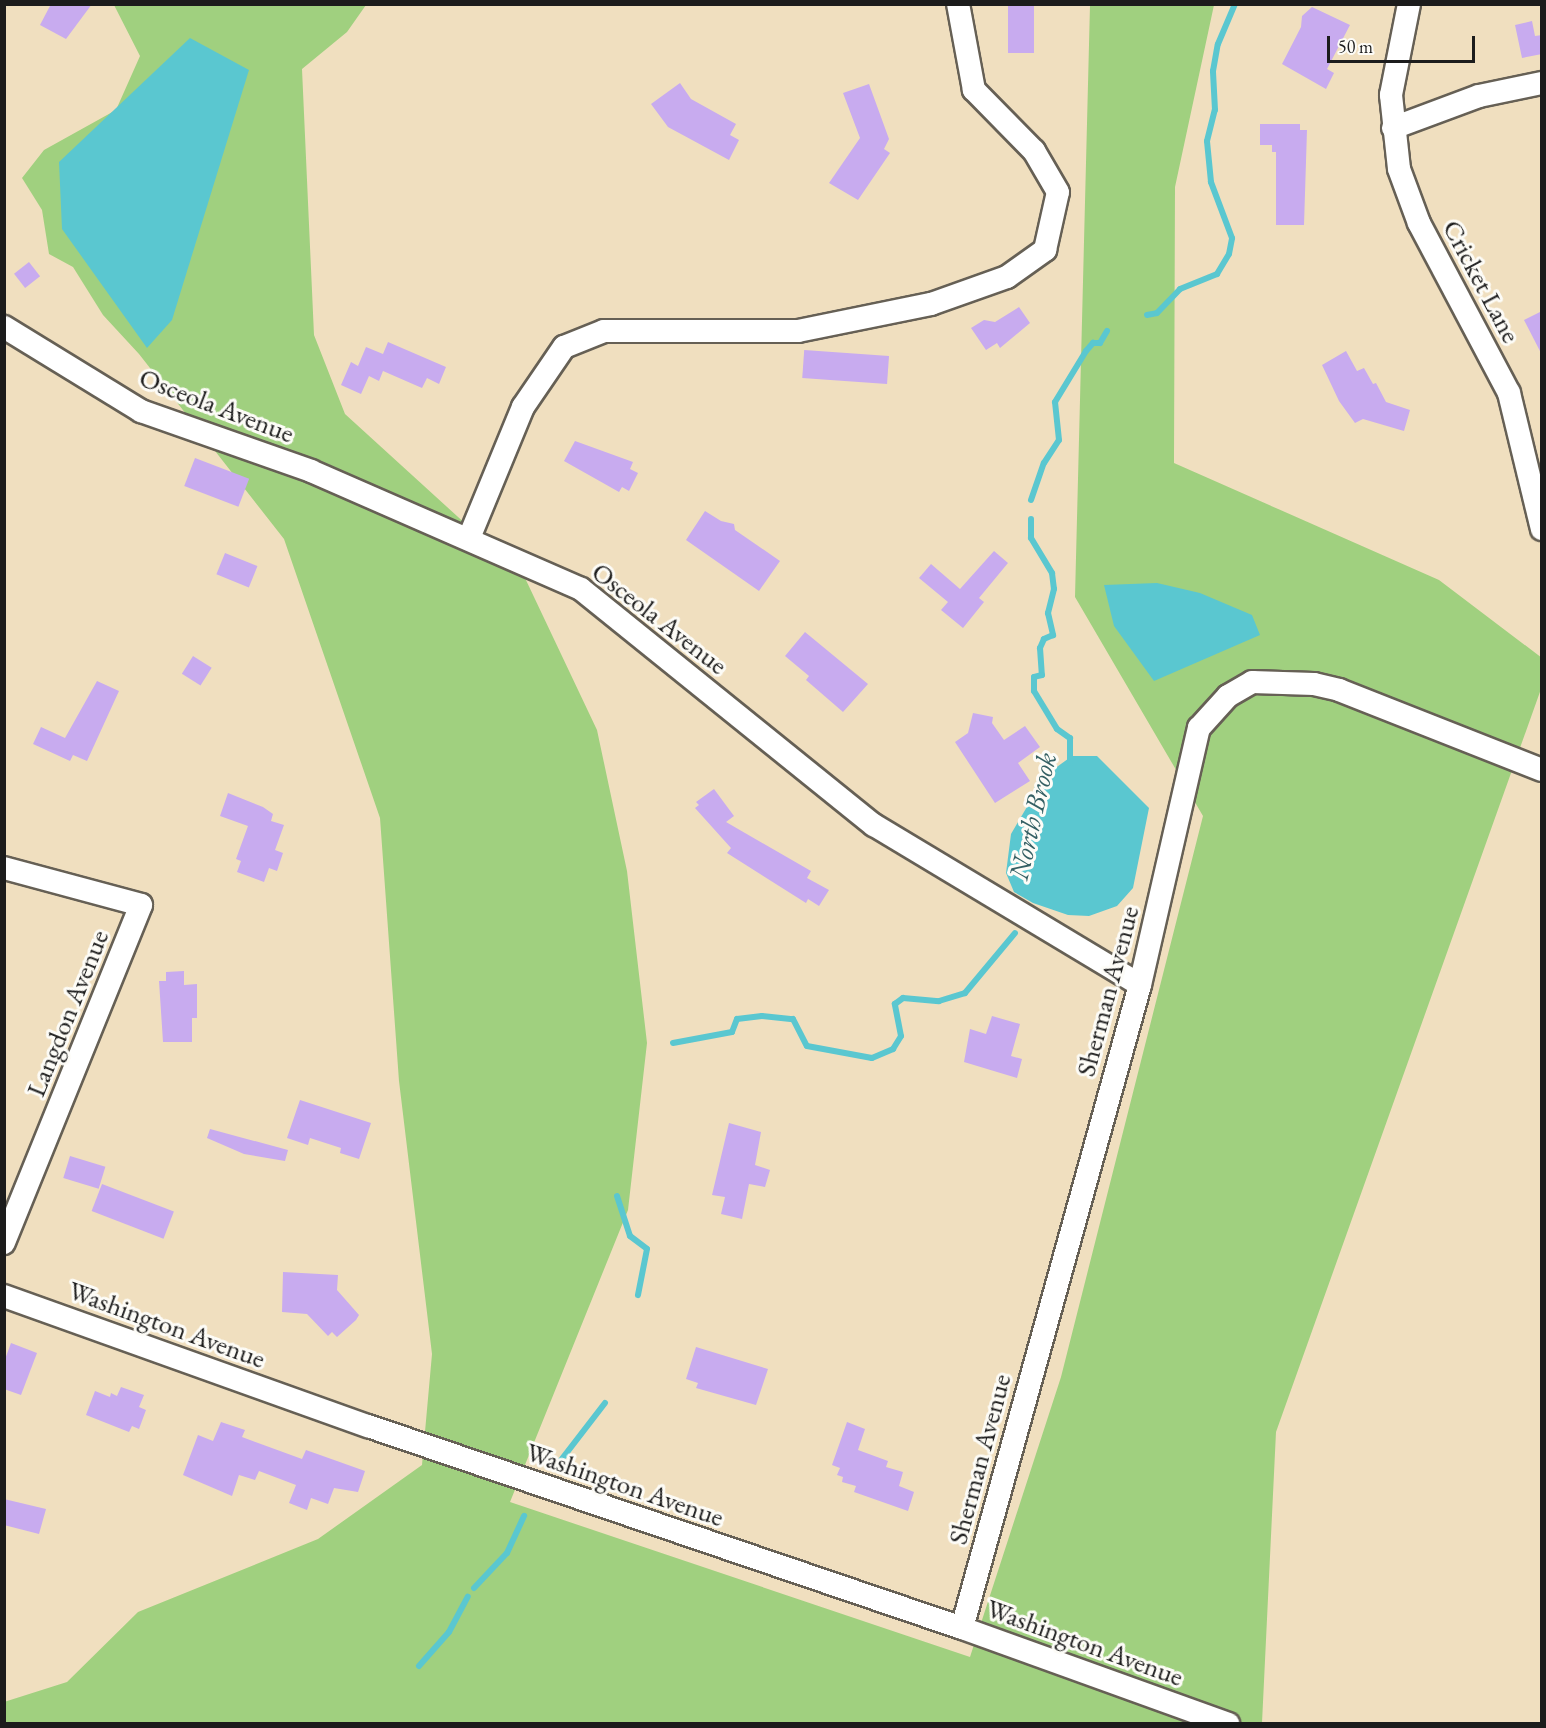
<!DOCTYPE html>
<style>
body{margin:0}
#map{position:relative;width:1546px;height:1728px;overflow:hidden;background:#f0dfbf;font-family:"EB Garamond",serif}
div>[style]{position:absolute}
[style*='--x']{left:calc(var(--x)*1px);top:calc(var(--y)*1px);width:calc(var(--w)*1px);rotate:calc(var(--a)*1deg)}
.green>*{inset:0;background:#a0d07f}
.water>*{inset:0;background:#5ac7d0}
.stream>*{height:6px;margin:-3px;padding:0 3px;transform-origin:3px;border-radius:3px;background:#5ac7d0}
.building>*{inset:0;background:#c8abef;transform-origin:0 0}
.roads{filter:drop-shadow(2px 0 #666055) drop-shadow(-2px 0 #666055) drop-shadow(0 2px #666055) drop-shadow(0 -2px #666055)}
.minor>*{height:22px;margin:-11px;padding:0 11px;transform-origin:11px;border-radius:11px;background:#fff}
span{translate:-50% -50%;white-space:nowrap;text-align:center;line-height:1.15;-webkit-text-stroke:6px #fdfcf7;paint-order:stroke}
.street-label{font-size:27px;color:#1c1c1c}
.water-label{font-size:28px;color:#356064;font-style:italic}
.frame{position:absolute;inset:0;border:6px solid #1c1c1c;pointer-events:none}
.scale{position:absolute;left:1327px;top:36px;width:148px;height:27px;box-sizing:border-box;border:3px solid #1c1c1c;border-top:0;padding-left:8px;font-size:18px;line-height:21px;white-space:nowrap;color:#1c1c1c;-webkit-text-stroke:4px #fdfcf7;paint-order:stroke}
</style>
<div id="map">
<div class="green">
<i style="clip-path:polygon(114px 5px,366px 5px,347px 32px,302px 69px,314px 335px,345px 414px,525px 578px,597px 730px,627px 871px,647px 1043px,628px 1210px,510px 1502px,970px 1657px,1061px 1377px,1203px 816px,1075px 597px,1090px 5px,1214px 5px,1175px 187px,1174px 463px,1439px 580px,1542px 658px,1541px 689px,1276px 1432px,1262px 1723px,5px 1724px,4px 1702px,67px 1682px,138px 1612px,318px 1539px,422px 1465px,432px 1354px,399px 1081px,380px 818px,284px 539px,139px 354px,103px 315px,73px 267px,49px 254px,42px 210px,22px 178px,44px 150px,116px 110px,140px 56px)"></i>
</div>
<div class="water">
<i style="clip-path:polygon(190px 38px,249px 70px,172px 320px,147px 348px,62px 229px,59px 162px)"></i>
<i style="clip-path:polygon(1157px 583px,1200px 593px,1252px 615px,1260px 635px,1154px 681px,1114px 626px,1104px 585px)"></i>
<i style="clip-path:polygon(1072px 756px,1097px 756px,1149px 808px,1133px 888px,1117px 906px,1089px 916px,1068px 915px,1033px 903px,1014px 892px,1006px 873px,1011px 834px,1031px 800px,1036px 782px)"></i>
</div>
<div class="stream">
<i style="--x:1147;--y:315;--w:10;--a:-11"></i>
<i style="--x:1157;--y:313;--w:33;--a:-46"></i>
<i style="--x:1180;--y:289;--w:40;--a:-22"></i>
<i style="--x:1217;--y:274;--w:23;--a:-59"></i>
<i style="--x:1229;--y:254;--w:16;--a:-79"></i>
<i style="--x:1232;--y:238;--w:60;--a:-110.6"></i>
<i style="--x:1211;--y:182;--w:41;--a:-95.6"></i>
<i style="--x:1207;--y:141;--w:32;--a:-76"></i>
<i style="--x:1215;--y:110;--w:39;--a:-93"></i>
<i style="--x:1213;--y:71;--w:27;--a:-80"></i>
<i style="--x:1218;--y:44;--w:43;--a:-67"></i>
<i style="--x:1031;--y:500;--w:39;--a:-71"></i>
<i style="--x:1044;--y:463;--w:27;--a:-57"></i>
<i style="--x:1059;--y:440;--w:38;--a:-96"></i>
<i style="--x:1055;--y:402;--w:60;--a:-58.7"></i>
<i style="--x:1086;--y:351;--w:11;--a:-49"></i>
<i style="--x:1093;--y:343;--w:7;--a:0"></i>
<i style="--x:1100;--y:343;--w:14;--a:-60"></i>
<i style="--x:1031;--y:519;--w:19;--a:90"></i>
<i style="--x:1031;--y:538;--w:41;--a:59"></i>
<i style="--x:1052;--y:573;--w:16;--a:83"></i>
<i style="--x:1054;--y:589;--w:25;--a:104"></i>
<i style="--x:1048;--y:613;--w:23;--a:77"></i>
<i style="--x:1053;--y:635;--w:10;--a:156"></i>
<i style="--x:1044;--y:639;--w:10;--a:114"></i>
<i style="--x:1040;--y:648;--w:27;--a:86"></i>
<i style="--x:1042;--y:675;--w:8;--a:166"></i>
<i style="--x:1034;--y:677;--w:14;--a:90"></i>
<i style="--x:1034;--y:691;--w:44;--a:58.8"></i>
<i style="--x:1057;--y:729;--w:16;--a:35"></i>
<i style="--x:1070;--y:738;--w:25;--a:90"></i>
<i style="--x:673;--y:1043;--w:60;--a:-10.6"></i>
<i style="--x:732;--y:1032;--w:14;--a:-69"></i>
<i style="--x:737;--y:1019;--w:25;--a:-7"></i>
<i style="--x:762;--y:1016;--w:31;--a:6"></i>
<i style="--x:793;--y:1019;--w:30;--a:63"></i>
<i style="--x:807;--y:1046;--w:66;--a:10.5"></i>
<i style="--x:872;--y:1058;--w:23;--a:-23"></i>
<i style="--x:893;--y:1049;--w:15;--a:-58"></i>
<i style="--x:901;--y:1036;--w:33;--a:-101"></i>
<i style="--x:895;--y:1004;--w:10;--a:-37"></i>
<i style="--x:903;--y:998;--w:36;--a:5"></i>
<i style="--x:939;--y:1001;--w:27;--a:-17"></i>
<i style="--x:965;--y:993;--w:78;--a:-50.2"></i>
<i style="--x:617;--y:1196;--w:42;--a:72"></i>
<i style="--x:630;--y:1236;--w:21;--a:37"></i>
<i style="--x:647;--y:1249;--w:47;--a:101.1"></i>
<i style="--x:558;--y:1464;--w:77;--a:-52.4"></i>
<i style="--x:474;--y:1588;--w:48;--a:-46.7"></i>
<i style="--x:507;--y:1553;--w:41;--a:-65.3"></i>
<i style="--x:419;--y:1666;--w:45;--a:-48.6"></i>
<i style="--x:449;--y:1632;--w:40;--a:-62"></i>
</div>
<div class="building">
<i style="clip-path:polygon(51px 4px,92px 4px,66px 39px,40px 25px)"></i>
<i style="left:1008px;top:4px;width:26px;height:49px"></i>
<i style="clip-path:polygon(1312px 7px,1350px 25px,1327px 69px,1334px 73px,1326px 89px,1282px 64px,1301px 27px,1302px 16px)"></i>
<i style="clip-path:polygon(1532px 21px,1535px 36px,1542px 35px,1542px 54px,1522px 58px,1515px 25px)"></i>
<i style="clip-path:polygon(680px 83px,691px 99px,736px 124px,730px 135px,739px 140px,729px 160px,668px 127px,651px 104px)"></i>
<i style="clip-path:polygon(869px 84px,889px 139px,884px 149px,890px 153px,858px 200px,829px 183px,860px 138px,843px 93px)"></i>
<i style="clip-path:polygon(1260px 124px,1300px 124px,1300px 130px,1307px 130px,1304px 225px,1276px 225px,1276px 152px,1272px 152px,1272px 145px,1260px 145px)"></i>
<i style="left:29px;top:262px;width:18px;height:19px;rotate:52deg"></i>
<i style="clip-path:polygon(1019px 307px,1030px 323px,1000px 348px,997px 343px,986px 350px,971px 328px,984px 320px,995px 322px)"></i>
<i style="clip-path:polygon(1542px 311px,1542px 355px,1524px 320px)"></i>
<i style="clip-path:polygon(388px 342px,446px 367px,439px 384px,427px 378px,422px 388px,383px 371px,379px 381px,369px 376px,361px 394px,341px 385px,351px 362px,358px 366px,366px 347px,383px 354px)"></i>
<i style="clip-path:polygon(1346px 351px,1357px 371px,1364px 368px,1373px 384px,1376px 383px,1386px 402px,1410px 410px,1404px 431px,1363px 419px,1355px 423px,1339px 401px,1322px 365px)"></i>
<i style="left:889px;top:356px;width:28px;height:85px;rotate:94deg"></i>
<i style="clip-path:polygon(575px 441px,633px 462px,630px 469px,638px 473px,629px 491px,622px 487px,619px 492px,564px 461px)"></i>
<i style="left:195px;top:458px;width:58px;height:30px;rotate:21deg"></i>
<i style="clip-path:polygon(705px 511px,721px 521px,734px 524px,735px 530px,780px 561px,759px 591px,686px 540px)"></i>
<i style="clip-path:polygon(994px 551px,1008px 563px,979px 598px,984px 602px,963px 628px,941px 610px,948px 602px,919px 578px,931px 564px,960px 589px)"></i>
<i style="left:225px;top:553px;width:35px;height:23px;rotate:22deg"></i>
<i style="clip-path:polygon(805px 632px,868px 684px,843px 712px,806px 680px,809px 676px,785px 656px)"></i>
<i style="left:193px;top:656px;width:22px;height:21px;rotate:32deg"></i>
<i style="clip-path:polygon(97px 681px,119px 691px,87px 761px,73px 755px,70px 761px,33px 744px,41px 727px,65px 738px)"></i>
<i style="clip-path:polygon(973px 713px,993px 717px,992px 723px,1004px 740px,1025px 726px,1040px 747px,1018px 763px,1030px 781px,995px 803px,955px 742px,968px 733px)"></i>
<i style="clip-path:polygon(714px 789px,734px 816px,726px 822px,811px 871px,807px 878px,829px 890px,819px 906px,808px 899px,806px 903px,727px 853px,731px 848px,695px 808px,699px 805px,696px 802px)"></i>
<i style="clip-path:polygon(228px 793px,263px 807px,273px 814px,271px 821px,284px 825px,275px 850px,283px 853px,277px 871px,269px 868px,264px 882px,237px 872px,241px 861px,236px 859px,248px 826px,220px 816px)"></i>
<i style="clip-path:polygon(184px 971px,184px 985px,197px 984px,197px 1018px,192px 1018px,192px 1042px,163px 1042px,159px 981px,166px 981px,166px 972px)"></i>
<i style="clip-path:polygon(992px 1016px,1020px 1024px,1011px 1056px,1022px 1059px,1017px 1078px,964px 1062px,970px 1029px,986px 1034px)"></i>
<i style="clip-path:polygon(300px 1100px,371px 1123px,359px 1159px,340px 1153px,341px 1148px,310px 1138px,308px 1145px,287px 1138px)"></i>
<i style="clip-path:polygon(729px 1123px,761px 1132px,755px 1165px,770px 1170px,765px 1187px,749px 1184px,742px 1219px,721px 1214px,725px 1197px,712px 1195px)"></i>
<i style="clip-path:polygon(210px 1129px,288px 1150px,285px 1161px,244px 1154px,207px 1138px)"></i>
<i style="left:70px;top:1156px;width:37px;height:23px;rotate:17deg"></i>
<i style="left:102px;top:1184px;width:77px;height:29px;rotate:21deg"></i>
<i style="clip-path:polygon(283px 1272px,338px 1275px,337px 1290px,359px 1315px,356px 1320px,337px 1337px,332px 1332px,328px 1336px,307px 1314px,282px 1312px)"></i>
<i style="clip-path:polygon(11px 1343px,37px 1353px,21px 1395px,4px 1389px,4px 1362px)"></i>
<i style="clip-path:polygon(696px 1347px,768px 1369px,756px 1405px,696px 1388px,698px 1383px,686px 1379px)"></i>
<i style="clip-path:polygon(121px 1387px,144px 1395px,139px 1407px,146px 1410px,139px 1429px,132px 1426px,129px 1432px,86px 1415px,95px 1391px,110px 1397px,111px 1393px,117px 1396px)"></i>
<i style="clip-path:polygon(221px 1422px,245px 1430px,242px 1437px,302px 1459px,306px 1450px,365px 1471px,358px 1492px,334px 1488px,328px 1504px,311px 1498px,307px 1510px,289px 1503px,296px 1485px,259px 1471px,255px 1480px,239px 1475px,232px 1496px,183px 1475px,198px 1435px,213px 1441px)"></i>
<i style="clip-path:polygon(847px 1422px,865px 1429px,858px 1450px,888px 1461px,886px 1467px,903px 1472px,899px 1486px,914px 1492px,908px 1511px,854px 1492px,856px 1486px,842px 1482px,843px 1477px,837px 1475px,840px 1468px,832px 1465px)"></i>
<i style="clip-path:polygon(4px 1499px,46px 1509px,39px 1534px,4px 1525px)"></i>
</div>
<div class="roads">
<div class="minor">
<i style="--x:1409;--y:4;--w:93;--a:101.2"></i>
<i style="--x:1391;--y:95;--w:74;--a:83.8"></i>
<i style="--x:1399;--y:169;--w:58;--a:69.7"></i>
<i style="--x:1419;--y:223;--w:192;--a:62.1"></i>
<i style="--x:1509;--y:393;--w:140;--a:76.4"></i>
<i style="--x:1393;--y:128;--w:92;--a:-20.4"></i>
<i style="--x:1479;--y:96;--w:64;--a:-11.7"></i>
<i style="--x:4;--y:327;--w:161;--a:31.5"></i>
<i style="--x:141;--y:411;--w:180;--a:19.4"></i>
<i style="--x:311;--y:471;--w:295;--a:23.6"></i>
<i style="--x:581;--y:589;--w:376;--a:38.9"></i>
<i style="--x:874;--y:825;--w:310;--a:31"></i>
<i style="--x:469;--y:538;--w:142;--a:-67.6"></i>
<i style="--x:523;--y:407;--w:73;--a:-55.7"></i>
<i style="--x:564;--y:347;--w:43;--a:-21.8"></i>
<i style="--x:604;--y:331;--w:194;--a:0"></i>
<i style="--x:798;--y:331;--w:136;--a:-11.5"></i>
<i style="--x:931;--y:304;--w:81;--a:-19.6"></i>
<i style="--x:1007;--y:277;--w:47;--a:-35.4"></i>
<i style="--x:1045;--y:250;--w:59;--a:-77.4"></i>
<i style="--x:1058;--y:192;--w:48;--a:-120.3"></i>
<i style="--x:1034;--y:151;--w:86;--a:-134.5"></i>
<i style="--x:974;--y:90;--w:87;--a:-100.5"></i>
<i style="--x:4;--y:868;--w:142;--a:15.1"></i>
<i style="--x:141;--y:905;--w:365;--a:112.1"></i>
<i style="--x:4;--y:1296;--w:387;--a:19.7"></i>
<i style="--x:368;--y:1426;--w:627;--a:18.78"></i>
<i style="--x:962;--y:1628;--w:283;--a:19.8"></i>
<i style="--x:962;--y:1628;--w:667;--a:-74.53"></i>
<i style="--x:1140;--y:985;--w:264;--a:-77.1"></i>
<i style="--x:1199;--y:728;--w:43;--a:-47.8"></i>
<i style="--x:1228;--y:696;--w:28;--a:-30"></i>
<i style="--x:1252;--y:682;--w:62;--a:1.8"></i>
<i style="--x:1314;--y:684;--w:26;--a:13"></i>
<i style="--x:1339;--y:690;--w:218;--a:21.5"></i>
</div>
</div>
<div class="street-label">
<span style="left:1482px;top:281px;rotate:62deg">Cricket Lane</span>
<span style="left:217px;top:405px;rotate:21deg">Osceola Avenue</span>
<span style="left:660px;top:618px;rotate:38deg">Osceola Avenue</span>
<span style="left:1107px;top:991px;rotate:-75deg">Sherman Avenue</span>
<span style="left:67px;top:1013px;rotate:-68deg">Langdon Avenue</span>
<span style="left:167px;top:1324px;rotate:20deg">Washington Avenue</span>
<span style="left:979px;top:1459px;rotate:-75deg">Sherman Avenue</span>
<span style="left:625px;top:1484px;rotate:19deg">Washington Avenue</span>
<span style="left:1085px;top:1642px;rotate:20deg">Washington Avenue</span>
</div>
<div class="water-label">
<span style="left:1032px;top:816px;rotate:-77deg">North Brook</span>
</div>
<div class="frame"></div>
<div class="scale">50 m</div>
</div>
